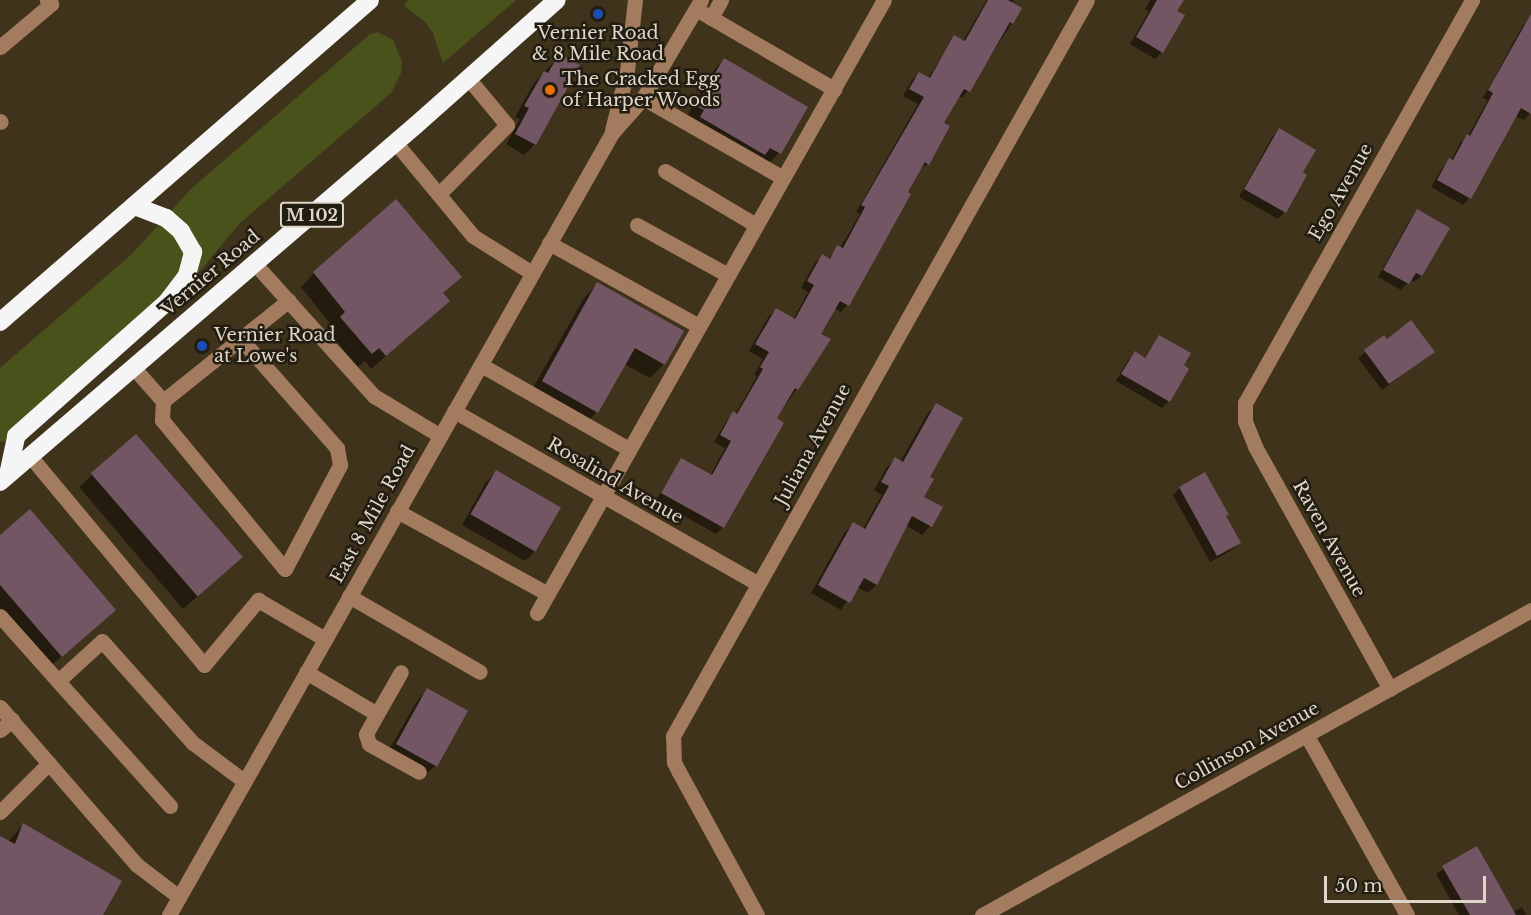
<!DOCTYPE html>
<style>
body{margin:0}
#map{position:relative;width:1531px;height:915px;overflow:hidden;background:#40331b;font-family:"Libre Baskerville",serif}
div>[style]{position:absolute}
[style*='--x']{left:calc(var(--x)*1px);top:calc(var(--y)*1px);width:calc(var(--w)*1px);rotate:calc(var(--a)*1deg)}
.green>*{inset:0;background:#49521b}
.shadow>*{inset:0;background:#0007}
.building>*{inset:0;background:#725664;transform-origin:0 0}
.minor>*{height:15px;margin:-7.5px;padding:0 7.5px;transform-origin:7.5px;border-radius:7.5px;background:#a37c5f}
.highway>*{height:18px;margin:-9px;padding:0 9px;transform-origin:9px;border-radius:9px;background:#f5f5f5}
.dots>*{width:16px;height:16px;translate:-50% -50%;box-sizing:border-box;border:3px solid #221c11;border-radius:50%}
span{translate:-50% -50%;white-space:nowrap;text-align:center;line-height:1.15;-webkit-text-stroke:5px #221c11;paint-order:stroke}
.shield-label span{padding:2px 4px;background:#221c11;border:2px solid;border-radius:4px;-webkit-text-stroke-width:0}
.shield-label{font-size:16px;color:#ded6c8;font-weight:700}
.poi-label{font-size:18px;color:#ded6c8}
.left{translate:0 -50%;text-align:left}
.street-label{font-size:18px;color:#ded6c8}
.scale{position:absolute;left:1324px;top:876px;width:162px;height:27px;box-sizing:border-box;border:3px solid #ded6c8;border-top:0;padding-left:8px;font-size:18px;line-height:21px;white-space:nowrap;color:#ded6c8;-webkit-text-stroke:4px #221c11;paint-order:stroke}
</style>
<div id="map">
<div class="green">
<i style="clip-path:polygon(408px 0,516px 0,443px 63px,433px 33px,425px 22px,404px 6px)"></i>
<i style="clip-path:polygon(377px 32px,393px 40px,402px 61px,401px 73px,391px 93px,239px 224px,190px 283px,6px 441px,0 442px,0 368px,132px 254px,192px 188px,369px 35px)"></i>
</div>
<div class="shadow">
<i style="clip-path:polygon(987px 0,1013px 0,1012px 23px,968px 91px,962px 98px,958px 96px,942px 124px,928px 164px,919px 169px,847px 305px,841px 312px,834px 308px,819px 334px,797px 389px,775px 419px,723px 527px,716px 534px,656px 500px,681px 460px,710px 476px,725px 448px,714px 442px,727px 420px,733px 413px,735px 415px,757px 376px,754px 375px,763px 359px,749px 351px,769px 316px,776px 310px,793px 320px,808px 292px,801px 288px,815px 263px,822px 256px,828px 260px,838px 247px,840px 248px,860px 214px,856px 212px,918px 104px,903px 96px,912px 80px,919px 74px,928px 78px,955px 37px,963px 41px)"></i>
<i style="clip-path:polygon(1150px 0,1182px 0,1175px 11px,1162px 52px,1155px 59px,1130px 44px,1149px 11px,1145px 9px)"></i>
<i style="clip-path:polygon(1529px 20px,1531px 112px,1524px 120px,1515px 116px,1469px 198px,1463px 205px,1431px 187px,1443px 167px,1451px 161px,1460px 143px,1468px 136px,1488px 100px,1483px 98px,1522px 27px)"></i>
<i style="clip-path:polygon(560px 55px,535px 144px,524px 155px,506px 144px,520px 119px,515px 117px,534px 83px)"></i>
<i style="clip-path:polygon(724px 60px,779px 153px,769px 163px,687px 116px,714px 70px)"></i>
<i style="clip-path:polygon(1279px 130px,1301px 173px,1285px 212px,1278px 219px,1239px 197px,1272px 137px)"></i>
<i style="clip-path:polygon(1418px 211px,1421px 276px,1414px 282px,1410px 280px,1401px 290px,1378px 277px,1411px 218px)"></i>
<i style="clip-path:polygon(314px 273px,460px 277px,442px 294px,434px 314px,371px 369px,365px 361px,358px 367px,328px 331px,333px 327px,301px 287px)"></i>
<i style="clip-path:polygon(597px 284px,682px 332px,664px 364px,650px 378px,624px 364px,597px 412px,583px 426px,529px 395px,584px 298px)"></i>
<i style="clip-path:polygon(1159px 337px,1182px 366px,1169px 401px,1162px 408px,1116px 381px,1128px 360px,1135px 353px,1144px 358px)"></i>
<i style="clip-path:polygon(1384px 338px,1386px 341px,1433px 352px,1382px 390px,1358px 358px)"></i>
<i style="clip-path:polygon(936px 405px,928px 478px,922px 497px,941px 508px,930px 526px,922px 535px,905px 525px,876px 585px,868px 593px,857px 587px,841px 610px,811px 593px,845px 532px,853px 524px,863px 529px,882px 495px,874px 490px,887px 467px,895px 459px,900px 462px,928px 413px)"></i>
<i style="clip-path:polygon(496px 472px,535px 551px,525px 561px,462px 525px,486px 482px)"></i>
<i style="clip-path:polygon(93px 474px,240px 558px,183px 609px,79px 487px)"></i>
<i style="clip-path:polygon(1180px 488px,1224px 517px,1239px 543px,1232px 550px,1210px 562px,1173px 495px)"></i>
<i style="clip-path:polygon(0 537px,100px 623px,47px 669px,0 614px)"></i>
<i style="clip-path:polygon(427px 690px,435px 766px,424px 776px,386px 755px,417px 701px)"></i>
<i style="clip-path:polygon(23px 825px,101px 915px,0 915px,0 839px,8px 842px)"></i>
<i style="clip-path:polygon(1476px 848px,1513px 912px,1522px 907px,1526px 915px,1459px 915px,1436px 874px)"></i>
</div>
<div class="building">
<i style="clip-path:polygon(988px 0,1008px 0,1022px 8px,1013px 24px,1010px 22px,970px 92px,964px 89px,944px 123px,950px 126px,929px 165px,925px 162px,908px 192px,911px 194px,849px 306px,840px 301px,821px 334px,831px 339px,798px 390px,795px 388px,777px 418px,784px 423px,724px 528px,661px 493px,681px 458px,712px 475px,731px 441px,720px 435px,733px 411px,737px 414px,763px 369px,760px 367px,769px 352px,755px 344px,776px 308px,795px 319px,814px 285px,807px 281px,822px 254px,830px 259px,837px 245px,843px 248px,865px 207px,861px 205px,924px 97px,909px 89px,919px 72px,930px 78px,954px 35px,965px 41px)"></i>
<i style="clip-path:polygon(1157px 0,1184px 0,1177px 11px,1185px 15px,1163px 53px,1136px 37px)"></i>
<i style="clip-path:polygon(1531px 14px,1531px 114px,1521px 108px,1471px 199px,1437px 180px,1449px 158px,1453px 160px,1467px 134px,1470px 136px,1493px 93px,1488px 90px)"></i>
<i style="clip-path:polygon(559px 54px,580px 65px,536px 145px,515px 134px,529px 108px,524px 106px,544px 71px,548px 73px)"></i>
<i style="clip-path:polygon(724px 58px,808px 107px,781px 154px,770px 148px,765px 155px,700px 117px,704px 110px,696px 106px)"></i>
<i style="clip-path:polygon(1279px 128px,1316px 150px,1303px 172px,1307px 175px,1286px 213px,1244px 189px)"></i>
<i style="clip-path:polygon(396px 199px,462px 277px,443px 293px,450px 301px,386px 356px,379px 348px,372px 354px,340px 317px,345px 312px,313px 272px)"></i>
<i style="clip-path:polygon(1417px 209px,1450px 228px,1422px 276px,1416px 273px,1409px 284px,1383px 270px)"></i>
<i style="clip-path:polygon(597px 282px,684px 331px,665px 365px,635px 348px,598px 413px,542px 381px)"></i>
<i style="clip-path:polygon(1411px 320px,1435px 352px,1389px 384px,1364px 350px,1384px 335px,1387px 339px)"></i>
<i style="clip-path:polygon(1159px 335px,1191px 353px,1184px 365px,1189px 369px,1170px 402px,1121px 374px,1135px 351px,1145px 358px)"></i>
<i style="clip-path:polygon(936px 403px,963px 418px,930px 477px,934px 479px,924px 497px,943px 507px,932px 527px,912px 516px,877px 585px,864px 578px,850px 603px,818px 585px,853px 522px,865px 529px,889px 486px,881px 482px,895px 457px,903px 462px)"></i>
<i style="left:136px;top:434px;width:163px;height:60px;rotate:49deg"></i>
<i style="left:496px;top:470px;width:75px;height:51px;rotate:30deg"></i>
<i style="clip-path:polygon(1205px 472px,1229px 515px,1226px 516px,1241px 543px,1217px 556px,1179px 487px)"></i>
<i style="clip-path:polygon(30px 509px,116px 610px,62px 657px,0 585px,0 535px)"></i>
<i style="left:427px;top:688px;width:47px;height:64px;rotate:29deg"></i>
<i style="clip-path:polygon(23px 823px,122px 881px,103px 915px,0 915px,0 836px,15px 844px)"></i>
<i style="clip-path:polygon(1477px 846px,1516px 915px,1470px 915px,1442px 866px)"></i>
</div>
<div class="minor">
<i style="--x:696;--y:9;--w:160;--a:30.1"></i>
<i style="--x:711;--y:18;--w:21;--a:-61"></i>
<i style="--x:0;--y:47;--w:67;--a:-40.1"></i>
<i style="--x:51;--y:4;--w:6;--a:-135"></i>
<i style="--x:643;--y:98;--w:161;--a:29.7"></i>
<i style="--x:0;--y:121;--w:1;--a:45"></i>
<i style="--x:612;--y:130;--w:61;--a:-75.7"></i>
<i style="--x:627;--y:71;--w:71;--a:-83.6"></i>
<i style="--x:395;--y:142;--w:122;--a:50.3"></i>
<i style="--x:473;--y:236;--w:70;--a:32.1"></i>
<i style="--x:665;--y:171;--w:106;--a:30.7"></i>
<i style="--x:439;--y:194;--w:97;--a:-45.4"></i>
<i style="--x:507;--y:125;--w:61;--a:-129.7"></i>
<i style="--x:637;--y:225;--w:104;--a:28.8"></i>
<i style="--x:549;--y:243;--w:171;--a:29"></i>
<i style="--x:255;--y:264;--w:178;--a:48"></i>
<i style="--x:374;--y:396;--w:76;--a:31"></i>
<i style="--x:481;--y:365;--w:170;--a:29.6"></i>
<i style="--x:133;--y:367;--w:45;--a:48.6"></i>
<i style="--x:163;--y:401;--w:161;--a:-38.7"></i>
<i style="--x:163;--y:401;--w:19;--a:93"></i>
<i style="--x:162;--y:420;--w:193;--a:50.5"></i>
<i style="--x:285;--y:569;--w:118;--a:-62.1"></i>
<i style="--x:340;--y:465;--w:17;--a:-100"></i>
<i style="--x:337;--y:448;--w:145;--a:-131.4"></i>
<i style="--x:454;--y:411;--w:350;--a:29.6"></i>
<i style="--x:30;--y:456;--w:272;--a:50.2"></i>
<i style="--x:204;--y:665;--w:85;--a:-50.3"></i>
<i style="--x:258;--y:600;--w:78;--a:30.2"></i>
<i style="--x:397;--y:511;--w:172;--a:28.8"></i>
<i style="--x:349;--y:596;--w:151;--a:30.1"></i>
<i style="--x:537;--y:613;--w:704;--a:-60.49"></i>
<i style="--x:0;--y:616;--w:87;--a:48.3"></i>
<i style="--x:306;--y:672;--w:82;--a:30.6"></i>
<i style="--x:377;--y:714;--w:23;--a:119"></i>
<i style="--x:366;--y:734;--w:10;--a:73"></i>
<i style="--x:369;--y:744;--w:57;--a:29.2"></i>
<i style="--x:1390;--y:689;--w:278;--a:-119.1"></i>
<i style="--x:1255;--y:446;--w:27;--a:-112"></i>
<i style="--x:1245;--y:421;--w:18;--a:-90"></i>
<i style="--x:1245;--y:403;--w:463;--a:-60.6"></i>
<i style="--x:0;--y:707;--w:209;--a:49.1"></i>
<i style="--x:137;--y:865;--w:53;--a:37.3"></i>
<i style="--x:377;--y:714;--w:48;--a:-60.3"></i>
<i style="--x:0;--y:730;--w:16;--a:-40"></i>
<i style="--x:1307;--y:736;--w:205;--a:60.8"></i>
<i style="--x:170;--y:806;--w:168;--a:-131.9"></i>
<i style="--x:58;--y:681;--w:59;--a:-42.3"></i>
<i style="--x:102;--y:641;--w:137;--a:48.3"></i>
<i style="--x:193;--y:743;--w:64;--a:36.7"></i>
<i style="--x:0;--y:812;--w:69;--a:-45"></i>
<i style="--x:169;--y:915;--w:899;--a:-60.47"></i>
<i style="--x:612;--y:133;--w:47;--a:-48.5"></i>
<i style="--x:643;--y:98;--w:114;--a:-59.4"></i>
<i style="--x:757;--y:915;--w:163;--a:-118.6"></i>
<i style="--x:679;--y:772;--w:11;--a:-117"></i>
<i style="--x:674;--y:762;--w:26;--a:-92"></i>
<i style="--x:673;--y:736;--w:844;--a:-60.64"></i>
<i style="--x:982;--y:915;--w:628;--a:-29.05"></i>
</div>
<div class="highway">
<i style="--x:0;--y:322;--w:490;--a:-41"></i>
<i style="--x:8;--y:475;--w:40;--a:-78"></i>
<i style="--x:16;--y:436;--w:202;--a:-41.6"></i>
<i style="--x:167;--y:302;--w:34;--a:-53"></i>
<i style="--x:187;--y:275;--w:24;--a:-75"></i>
<i style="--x:193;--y:252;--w:24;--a:-120"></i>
<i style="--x:181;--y:231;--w:20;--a:-139"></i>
<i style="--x:166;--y:218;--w:34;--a:-159"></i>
<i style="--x:0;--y:482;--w:548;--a:-40.64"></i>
<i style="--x:416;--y:125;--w:188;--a:-41.6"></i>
</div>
<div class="dots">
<i style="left:598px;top:14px;background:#1a4fb4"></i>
<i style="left:550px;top:90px;background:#e8710a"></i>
<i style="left:202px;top:346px;background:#1a4fb4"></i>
</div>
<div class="shield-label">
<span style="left:312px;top:215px">M 102</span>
</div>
<div class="poi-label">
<span style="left:598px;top:44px">Vernier Road<br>&amp; 8 Mile Road</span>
<span class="left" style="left:562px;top:90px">The Cracked Egg<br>of Harper Woods</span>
<span class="left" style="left:214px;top:346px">Vernier Road<br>at Lowe's</span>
</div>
<div class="street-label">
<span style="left:1341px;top:192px;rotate:-60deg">Ego Avenue</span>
<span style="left:211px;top:273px;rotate:-40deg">Vernier Road</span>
<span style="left:813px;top:445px;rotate:-61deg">Juliana Avenue</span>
<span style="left:615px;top:481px;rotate:30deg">Rosalind Avenue</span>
<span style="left:373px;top:514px;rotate:-61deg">East 8 Mile Road</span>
<span style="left:1329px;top:539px;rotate:61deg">Raven Avenue</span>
<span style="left:1247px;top:746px;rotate:-29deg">Collinson Avenue</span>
</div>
<div class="scale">50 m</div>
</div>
